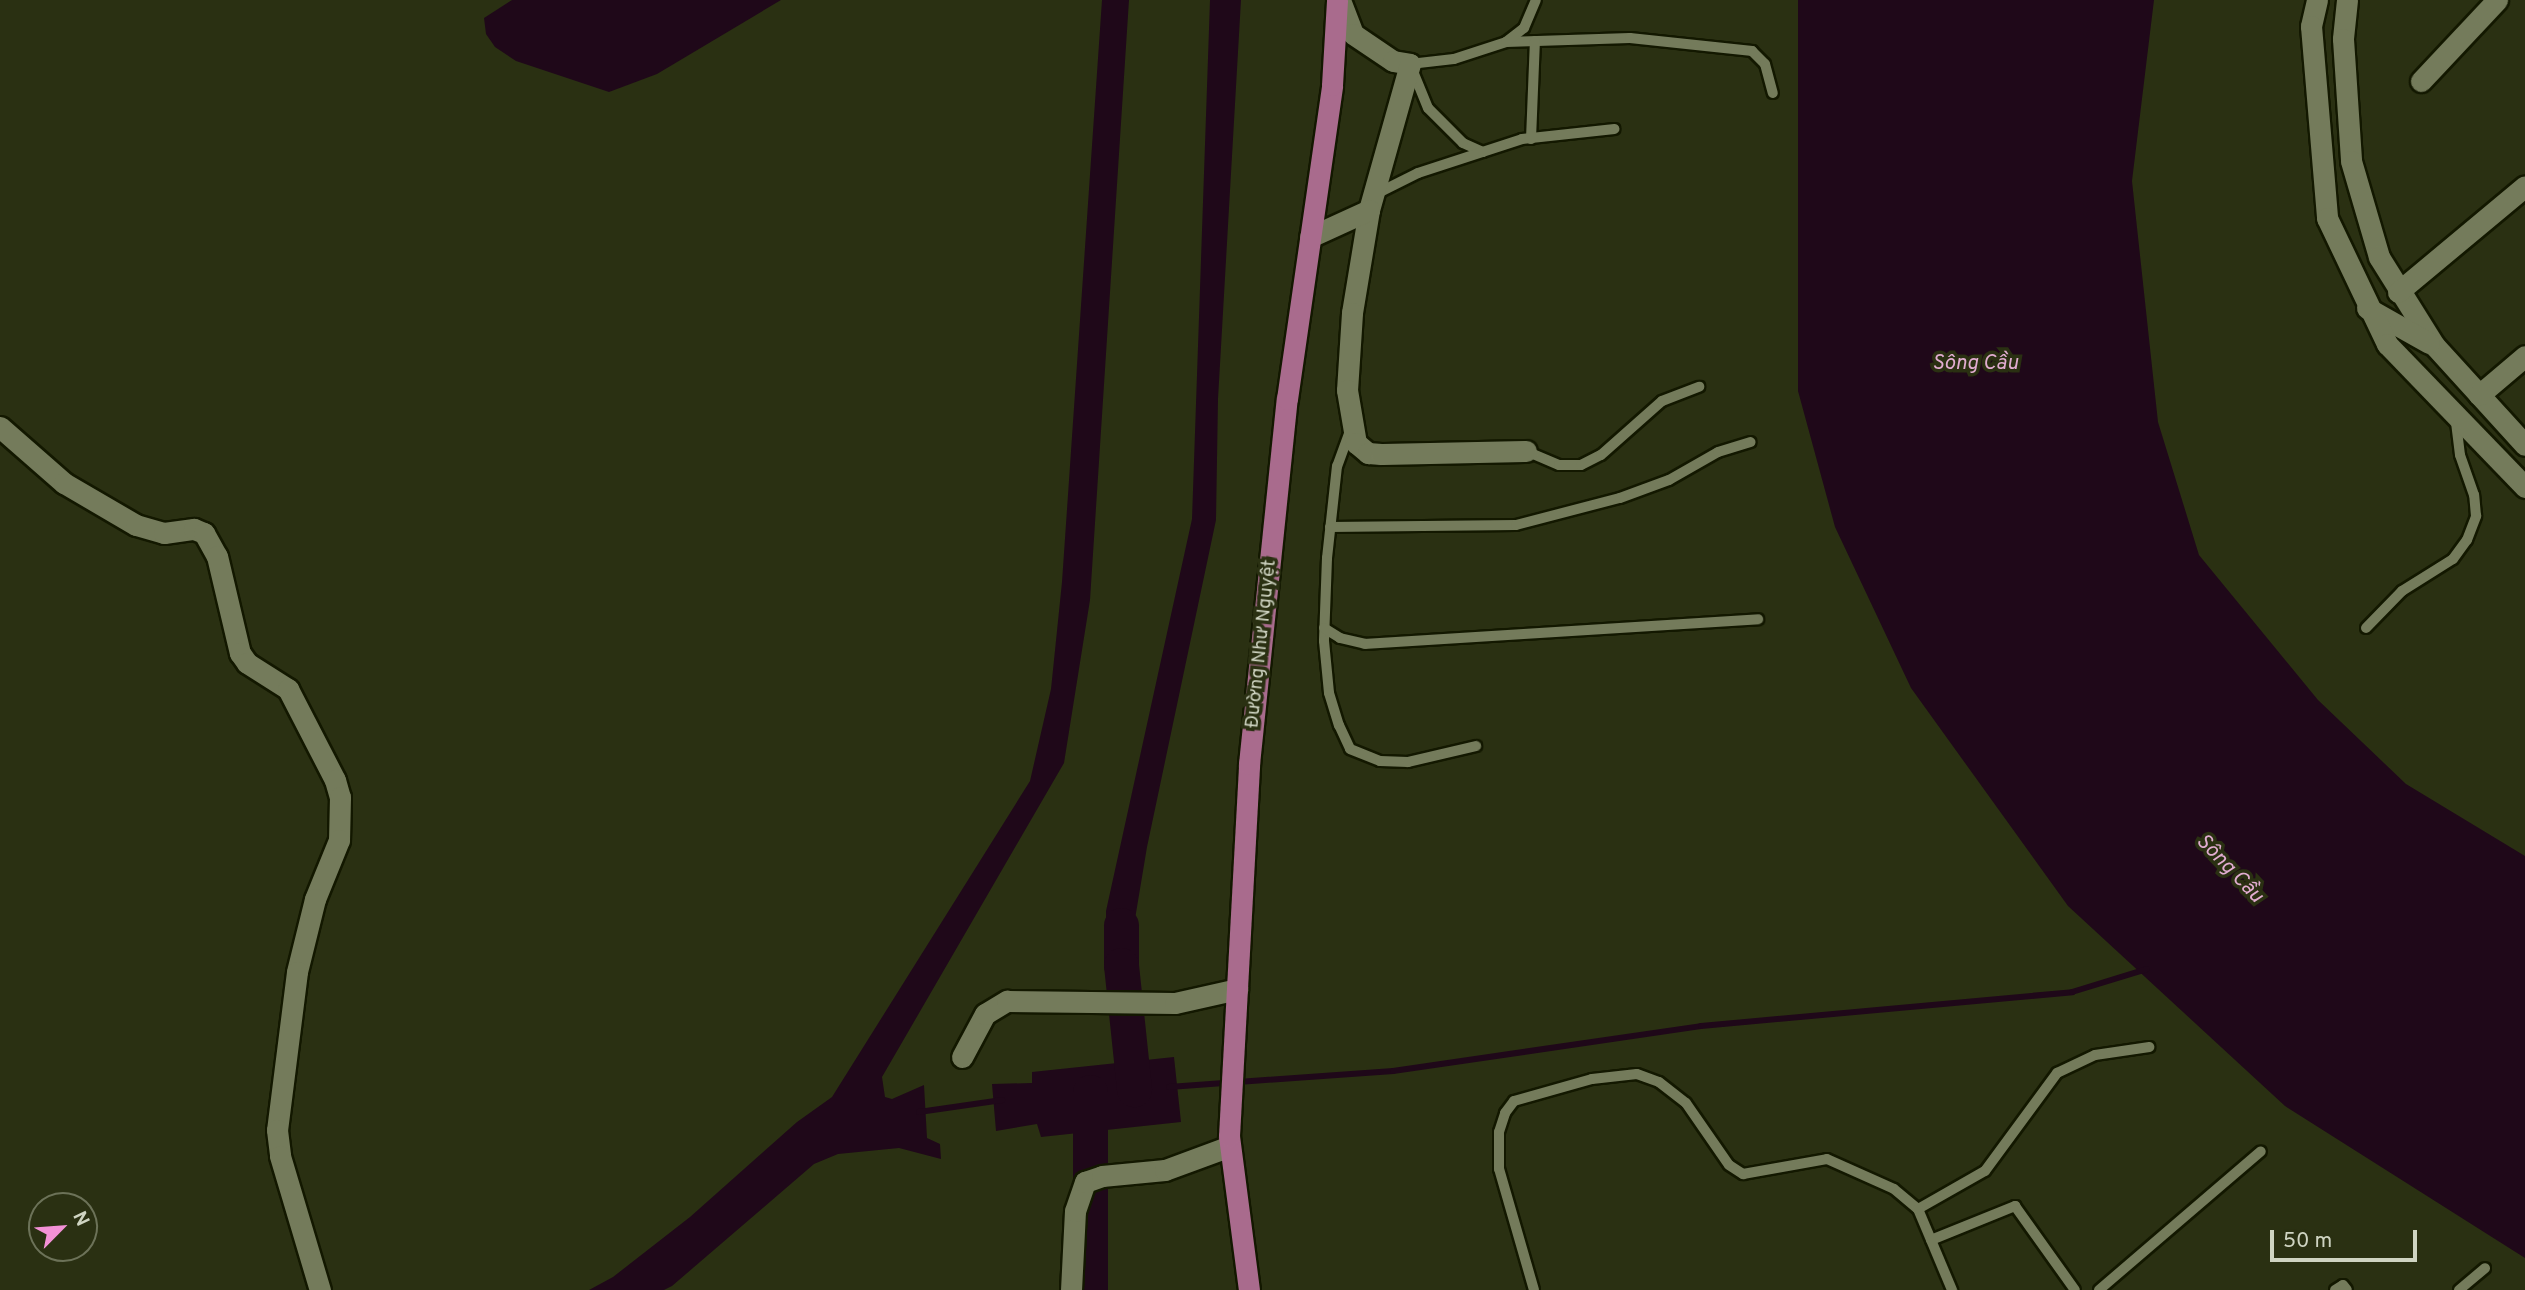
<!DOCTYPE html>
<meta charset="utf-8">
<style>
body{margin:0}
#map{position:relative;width:2525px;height:1290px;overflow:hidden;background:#2a3012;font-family:Overpass,sans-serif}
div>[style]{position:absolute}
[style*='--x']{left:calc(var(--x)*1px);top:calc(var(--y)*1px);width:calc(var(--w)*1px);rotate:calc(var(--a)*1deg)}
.water>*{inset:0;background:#1f0819}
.stream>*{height:6px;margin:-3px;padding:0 3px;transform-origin:3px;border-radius:3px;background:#1f0819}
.river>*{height:35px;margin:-17.5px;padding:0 17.5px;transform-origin:17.5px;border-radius:17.5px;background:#1f0819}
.roads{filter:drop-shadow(2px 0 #131800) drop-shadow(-2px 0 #131800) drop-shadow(0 2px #131800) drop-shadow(0 -2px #131800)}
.service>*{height:10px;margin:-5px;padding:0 5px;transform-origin:5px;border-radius:5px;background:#747b5b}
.minor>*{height:21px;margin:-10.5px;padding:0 10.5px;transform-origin:10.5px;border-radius:10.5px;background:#747b5b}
.tertiary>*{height:21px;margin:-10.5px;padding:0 10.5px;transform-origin:10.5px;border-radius:10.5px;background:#747b5b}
.primary>*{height:21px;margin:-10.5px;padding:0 10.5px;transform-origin:10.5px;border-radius:10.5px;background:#a96b8d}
span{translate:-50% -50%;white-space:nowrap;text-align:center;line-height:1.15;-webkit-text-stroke:7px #2a3012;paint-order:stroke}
.street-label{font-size:19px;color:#cfd4c2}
.water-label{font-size:21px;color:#e1acd0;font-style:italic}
.north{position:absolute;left:28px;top:1192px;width:70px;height:70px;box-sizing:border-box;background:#2a3012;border:2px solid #6c7258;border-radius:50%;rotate:65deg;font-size:19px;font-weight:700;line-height:28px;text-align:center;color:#cfd4c2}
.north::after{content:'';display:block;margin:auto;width:24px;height:32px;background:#f391d6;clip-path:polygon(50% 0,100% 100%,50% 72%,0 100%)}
.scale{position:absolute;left:2270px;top:1230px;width:147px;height:32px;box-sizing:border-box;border:4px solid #cfd4c2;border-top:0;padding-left:9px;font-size:21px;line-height:24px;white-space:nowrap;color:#cfd4c2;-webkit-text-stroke:5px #2a3012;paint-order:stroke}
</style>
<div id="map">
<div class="water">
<i style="clip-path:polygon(512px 0,781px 0,657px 74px,609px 92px,516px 61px,495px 47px,486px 34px,484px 18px)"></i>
<i style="clip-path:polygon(1102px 0,1129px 0,1090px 600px,1064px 763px,882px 1077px,885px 1097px,892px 1099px,924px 1085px,927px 1138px,940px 1144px,941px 1159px,899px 1148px,838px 1154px,814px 1164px,672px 1286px,664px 1290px,589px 1290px,613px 1277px,690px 1217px,797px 1122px,832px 1097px,1030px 781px,1051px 689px,1062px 582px)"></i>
<i style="clip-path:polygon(1210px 0,1241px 0,1218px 399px,1216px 520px,1147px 847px,1134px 925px,1139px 972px,1107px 975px,1106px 911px,1192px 519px)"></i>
<i style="clip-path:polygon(1798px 0,2154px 0,2132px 181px,2158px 422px,2199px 555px,2318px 700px,2406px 784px,2525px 856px,2525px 1258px,2285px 1106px,2068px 906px,1911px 688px,1835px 527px,1798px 391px)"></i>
<i style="clip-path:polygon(1174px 1057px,1181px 1122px,1041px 1137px,1037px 1124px,996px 1131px,992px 1084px,1032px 1083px,1032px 1072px)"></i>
<i style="clip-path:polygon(1096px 1207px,1104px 1210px,1106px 1232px,1103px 1290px,1076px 1290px,1082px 1212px)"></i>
</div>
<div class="stream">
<i style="--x:1169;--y:1087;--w:225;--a:-4.1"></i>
<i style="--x:1393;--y:1071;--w:311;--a:-8.3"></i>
<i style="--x:1701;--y:1026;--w:373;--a:-5.2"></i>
<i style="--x:2072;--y:992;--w:78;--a:-17"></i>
<i style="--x:919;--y:1112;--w:84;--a:-8.2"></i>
</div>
<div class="river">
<i style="--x:1121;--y:925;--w:40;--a:90"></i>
<i style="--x:1121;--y:965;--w:125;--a:84"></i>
<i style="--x:1090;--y:1290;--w:198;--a:-90"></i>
</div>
<div class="roads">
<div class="service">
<i style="--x:1506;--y:42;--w:124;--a:-1.8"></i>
<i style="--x:1630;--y:38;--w:123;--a:6.1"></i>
<i style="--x:1752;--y:51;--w:18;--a:45"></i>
<i style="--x:1765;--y:64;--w:30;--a:75"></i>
<i style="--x:1531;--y:139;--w:98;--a:-87.7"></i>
<i style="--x:1483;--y:152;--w:22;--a:-156"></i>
<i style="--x:1463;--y:143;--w:49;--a:-135"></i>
<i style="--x:1428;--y:108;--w:48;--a:-112.2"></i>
<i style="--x:1410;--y:64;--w:44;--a:-6.5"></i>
<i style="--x:1454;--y:59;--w:55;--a:-18.1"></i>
<i style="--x:1506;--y:42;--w:23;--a:-38"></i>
<i style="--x:1524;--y:28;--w:30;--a:-67"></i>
<i style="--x:1376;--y:194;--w:47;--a:-26.6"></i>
<i style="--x:1418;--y:173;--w:109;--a:-18.1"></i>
<i style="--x:1522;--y:139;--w:93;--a:-6.2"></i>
<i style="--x:1350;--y:431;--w:37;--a:110"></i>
<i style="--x:1337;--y:466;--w:93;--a:96.2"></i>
<i style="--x:1327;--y:558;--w:83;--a:92.1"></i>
<i style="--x:1324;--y:641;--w:52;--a:84.5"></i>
<i style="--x:1329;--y:693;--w:34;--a:73"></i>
<i style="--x:1339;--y:725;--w:26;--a:65"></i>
<i style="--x:1350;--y:749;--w:32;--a:22"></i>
<i style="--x:1380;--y:761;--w:28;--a:2"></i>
<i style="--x:1408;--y:762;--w:70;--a:-13.2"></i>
<i style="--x:1526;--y:451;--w:36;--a:23"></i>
<i style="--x:1559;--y:465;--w:22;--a:0"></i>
<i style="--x:1581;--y:465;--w:22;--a:-27"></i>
<i style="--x:1601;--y:455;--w:81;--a:-41.5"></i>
<i style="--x:1662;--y:401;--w:40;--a:-21"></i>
<i style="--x:1330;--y:527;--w:186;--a:-0.6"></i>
<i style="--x:1516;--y:525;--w:107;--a:-14.6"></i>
<i style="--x:1620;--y:498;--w:52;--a:-20.2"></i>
<i style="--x:1669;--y:480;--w:56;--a:-29.7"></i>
<i style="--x:1718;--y:452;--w:34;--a:-17"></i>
<i style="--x:1324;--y:628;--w:19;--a:32"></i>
<i style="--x:1340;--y:638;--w:26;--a:13"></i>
<i style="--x:1365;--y:644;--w:394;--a:-3.6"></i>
<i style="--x:2366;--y:628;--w:52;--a:-45.8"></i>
<i style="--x:2402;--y:591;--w:60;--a:-32.1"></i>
<i style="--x:2453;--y:559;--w:24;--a:-54"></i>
<i style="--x:2467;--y:540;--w:26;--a:-69"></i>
<i style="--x:2476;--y:516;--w:21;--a:-95"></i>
<i style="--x:2474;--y:495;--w:42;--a:-109.3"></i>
<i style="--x:2460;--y:455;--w:35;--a:-97"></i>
<i style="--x:1918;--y:1209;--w:77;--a:-29.6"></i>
<i style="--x:1985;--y:1171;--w:122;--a:-53.7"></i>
<i style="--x:2057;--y:1073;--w:42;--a:-25.3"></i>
<i style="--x:2095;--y:1055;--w:55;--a:-8.4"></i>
<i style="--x:1931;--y:1240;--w:91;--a:-22"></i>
<i style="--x:2015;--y:1206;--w:103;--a:54.5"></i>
<i style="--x:1534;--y:1290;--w:126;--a:-106.1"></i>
<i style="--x:1499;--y:1169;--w:37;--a:-90"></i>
<i style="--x:1499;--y:1132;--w:20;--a:-72"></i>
<i style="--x:1505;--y:1113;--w:15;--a:-53"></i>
<i style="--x:1514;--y:1101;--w:81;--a:-15.8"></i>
<i style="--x:1592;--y:1079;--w:45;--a:-6.3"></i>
<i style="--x:1637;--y:1074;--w:23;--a:20"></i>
<i style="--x:1659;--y:1082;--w:34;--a:38"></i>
<i style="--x:1686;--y:1103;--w:75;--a:55.3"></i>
<i style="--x:1729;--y:1165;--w:17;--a:33"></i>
<i style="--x:1743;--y:1174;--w:85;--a:-10.1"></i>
<i style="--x:1827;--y:1159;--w:73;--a:24.1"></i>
<i style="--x:1894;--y:1189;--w:31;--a:40"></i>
<i style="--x:1918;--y:1209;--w:88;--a:67.2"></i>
<i style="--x:2099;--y:1290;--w:213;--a:-40.6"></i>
<i style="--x:2335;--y:1290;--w:9;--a:-32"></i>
<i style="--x:2343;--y:1285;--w:6;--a:51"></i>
<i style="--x:2459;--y:1290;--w:34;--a:-40"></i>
</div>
<div class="minor">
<i style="--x:1340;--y:0;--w:36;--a:69"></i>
<i style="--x:1353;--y:34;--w:48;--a:34"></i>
<i style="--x:1393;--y:61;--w:17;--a:10"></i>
<i style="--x:1410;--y:64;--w:152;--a:105.7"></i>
<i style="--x:1369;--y:210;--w:104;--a:99.4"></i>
<i style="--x:1352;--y:313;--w:77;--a:93.7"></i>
<i style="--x:1347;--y:390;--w:54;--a:80.4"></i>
<i style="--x:1356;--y:443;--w:16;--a:40"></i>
<i style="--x:1368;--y:453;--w:13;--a:4"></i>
<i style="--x:1381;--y:454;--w:145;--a:-1.2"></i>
<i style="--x:2347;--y:0;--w:39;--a:96"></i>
<i style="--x:2343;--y:39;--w:122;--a:86.2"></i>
<i style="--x:2351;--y:161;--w:100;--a:73.7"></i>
<i style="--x:2379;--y:257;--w:104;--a:58"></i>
<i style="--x:2434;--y:345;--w:135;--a:47.7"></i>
<i style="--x:2421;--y:81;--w:111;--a:-46.8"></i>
<i style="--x:1310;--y:237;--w:65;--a:-24.6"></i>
<i style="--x:2398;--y:292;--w:165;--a:-39.8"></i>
<i style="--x:2367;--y:308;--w:71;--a:29.4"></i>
<i style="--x:2479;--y:395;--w:60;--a:-40.3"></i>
<i style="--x:0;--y:427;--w:85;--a:41.2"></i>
<i style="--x:64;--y:483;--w:83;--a:30.3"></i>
<i style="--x:136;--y:525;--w:29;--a:16"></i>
<i style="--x:164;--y:533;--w:30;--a:-8"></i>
<i style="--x:194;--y:529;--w:11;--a:22"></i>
<i style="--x:204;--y:533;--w:26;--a:61"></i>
<i style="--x:217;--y:556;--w:100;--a:76.7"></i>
<i style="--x:240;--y:653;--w:12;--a:55"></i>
<i style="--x:247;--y:663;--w:49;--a:32.4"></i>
<i style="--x:288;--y:689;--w:102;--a:62.7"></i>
<i style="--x:335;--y:780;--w:18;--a:74"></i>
<i style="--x:340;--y:797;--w:43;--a:91.3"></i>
<i style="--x:339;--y:840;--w:64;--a:112.1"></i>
<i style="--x:315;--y:899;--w:75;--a:103.9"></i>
<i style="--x:297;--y:972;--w:159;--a:97.2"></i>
<i style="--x:277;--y:1130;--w:26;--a:83"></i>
<i style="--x:280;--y:1156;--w:140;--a:73.4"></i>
<i style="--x:962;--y:1057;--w:49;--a:-61.9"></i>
<i style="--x:985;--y:1014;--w:26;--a:-31"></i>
<i style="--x:1007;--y:1001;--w:168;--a:0.7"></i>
<i style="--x:1175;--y:1003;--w:64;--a:-12.7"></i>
<i style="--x:1071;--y:1290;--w:79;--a:-87.1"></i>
<i style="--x:1075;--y:1211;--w:31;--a:-71"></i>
<i style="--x:1085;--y:1182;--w:18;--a:-19"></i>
<i style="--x:1102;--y:1176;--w:63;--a:-5.4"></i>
<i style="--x:1165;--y:1170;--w:69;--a:-20.3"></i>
</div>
<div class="tertiary">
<i style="--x:2317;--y:0;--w:27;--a:103"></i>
<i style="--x:2311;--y:26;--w:193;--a:85.2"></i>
<i style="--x:2327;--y:218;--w:140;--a:64.5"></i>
<i style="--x:2387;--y:344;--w:199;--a:46"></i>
</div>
<div class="primary">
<i style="--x:1249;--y:1290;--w:155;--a:-97.4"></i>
<i style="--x:1229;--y:1136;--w:373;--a:-86.9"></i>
<i style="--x:1249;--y:764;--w:367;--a:-84.1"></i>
<i style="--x:1287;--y:399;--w:317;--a:-81.8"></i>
<i style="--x:1332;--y:85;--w:85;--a:-86.6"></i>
</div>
</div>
<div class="street-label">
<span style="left:1262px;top:644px;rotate:-84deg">Đường Như Nguyệt</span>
</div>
<div class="water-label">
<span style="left:1975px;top:364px">Sông Cầu</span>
<span style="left:2229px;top:869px;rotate:46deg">Sông Cầu</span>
</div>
<div class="north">N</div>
<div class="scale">50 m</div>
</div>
